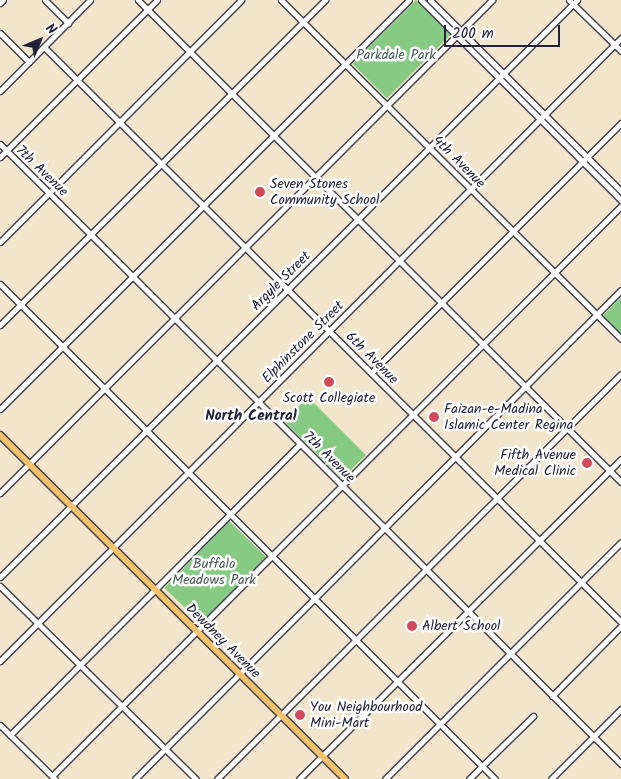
<!DOCTYPE html>
<style>
body{margin:0}
#map{position:relative;width:621px;height:779px;overflow:hidden;background:#f1e6cb;font-family:Kalam,sans-serif}
div>[style]{position:absolute}
[style*='--x']{left:calc(var(--x)*1px);top:calc(var(--y)*1px);width:calc(var(--w)*1px);rotate:calc(var(--a)*1deg)}
.green>*{inset:0;background:#87ca84;transform-origin:0 0}
.roads{filter:drop-shadow(1px 0 #413f51) drop-shadow(-1px 0 #413f51) drop-shadow(0 1px #413f51) drop-shadow(0 -1px #413f51)}
.minor>*{height:5px;margin:-2.5px;padding:0 2.5px;transform-origin:2.5px;border-radius:2.5px;background:#fff}
.major>*{height:6px;margin:-3px;padding:0 3px;transform-origin:3px;border-radius:3px;background:#f3c26a}
.dots>*{width:14px;height:14px;translate:-50% -50%;box-sizing:border-box;border:2px solid #fff;border-radius:50%}
span{translate:-50% -50%;white-space:nowrap;text-align:center;line-height:1.15;-webkit-text-stroke:5px #fff;paint-order:stroke}
.park-label{font-size:14px;color:#455d55}
.street-label{font-size:14px;color:#22223b}
.poi-label{font-size:14px;color:#22223b}
.left{translate:0 -50%;text-align:left}
.right{translate:-100% -50%;text-align:right}
.neighbourhood-label{font-size:15px;color:#22223b;font-weight:700}
.north{position:absolute;left:15px;top:15px;width:50px;height:50px;-webkit-text-stroke:4px #fff;paint-order:stroke;rotate:45deg;font-size:14px;font-weight:700;line-height:20px;text-align:center;color:#22223b}
.north::after{content:'';display:block;margin:auto;width:18px;height:22px;background:#22223b;clip-path:polygon(50% 0,100% 100%,50% 72%,0 100%)}
.scale{position:absolute;left:444px;top:25px;width:116px;height:22px;box-sizing:border-box;border:2px solid #22223b;border-top:0;padding-left:6px;font-size:15px;line-height:18px;white-space:nowrap;color:#22223b;-webkit-text-stroke:4px #fff;paint-order:stroke}
</style>
<div id="map">
<div class="green">
<i style="left:416px;top:0;width:49px;height:90px;rotate:45deg"></i>
<i style="clip-path:polygon(621px 297px,621px 334px,603px 316px)"></i>
<i style="left:308px;top:397px;width:82px;height:34px;rotate:45deg"></i>
<i style="left:229px;top:521px;width:52px;height:93px;rotate:44deg"></i>
</div>
<div class="roads">
<div class="minor">
<i style="--x:45;--y:0;--w:33;--a:45"></i>
<i style="--x:138;--y:0;--w:682;--a:44.94"></i>
<i style="--x:281;--y:0;--w:480;--a:44.9"></i>
<i style="--x:421;--y:0;--w:283;--a:45"></i>
<i style="--x:430;--y:0;--w:270;--a:45"></i>
<i style="--x:569;--y:0;--w:73;--a:44.4"></i>
<i style="--x:0;--y:3;--w:4;--a:-45"></i>
<i style="--x:0;--y:33;--w:41;--a:45"></i>
<i style="--x:44;--y:47;--w:815;--a:44.9"></i>
<i style="--x:0;--y:91;--w:128;--a:-45.3"></i>
<i style="--x:0;--y:144;--w:878;--a:44.95"></i>
<i style="--x:0;--y:157;--w:222;--a:-45"></i>
<i style="--x:0;--y:242;--w:342;--a:-45.1"></i>
<i style="--x:0;--y:284;--w:700;--a:45"></i>
<i style="--x:0;--y:325;--w:460;--a:-45"></i>
<i style="--x:371;--y:373;--w:354;--a:-45"></i>
<i style="--x:0;--y:409;--w:578;--a:-45"></i>
<i style="--x:0;--y:493;--w:697;--a:-45.06"></i>
<i style="--x:0;--y:577;--w:816;--a:-45"></i>
<i style="--x:0;--y:586;--w:275;--a:44.6"></i>
<i style="--x:0;--y:661;--w:880;--a:-45.09"></i>
<i style="--x:552;--y:696;--w:98;--a:-45.4"></i>
<i style="--x:0;--y:725;--w:77;--a:44.5"></i>
<i style="--x:10;--y:735;--w:411;--a:-45.1"></i>
<i style="--x:52;--y:776;--w:805;--a:-45.05"></i>
<i style="--x:135;--y:779;--w:689;--a:-45.18"></i>
<i style="--x:217;--y:779;--w:572;--a:-45.07"></i>
<i style="--x:299;--y:779;--w:454;--a:-44.8"></i>
<i style="--x:385;--y:779;--w:334;--a:-45.1"></i>
<i style="--x:469;--y:779;--w:90;--a:-44.5"></i>
<i style="--x:551;--y:779;--w:99;--a:-45"></i>
</div>
<div class="major">
<i style="--x:0;--y:435;--w:487;--a:44.9"></i>
</div>
</div>
<div class="dots">
<i style="left:260px;top:192px;background:#d1495b"></i>
<i style="left:329px;top:382px;background:#d1495b"></i>
<i style="left:434px;top:417px;background:#d1495b"></i>
<i style="left:587px;top:463px;background:#d1495b"></i>
<i style="left:412px;top:626px;background:#d1495b"></i>
<i style="left:300px;top:715px;background:#d1495b"></i>
</div>
<div class="park-label">
<span style="left:396px;top:55px">Parkdale Park</span>
<span style="left:214px;top:572px">Buffalo<br>Meadows Park</span>
</div>
<div class="street-label">
<span style="left:459px;top:162px;rotate:45deg">4th Avenue</span>
<span style="left:42px;top:171px;rotate:44deg">7th Avenue</span>
<span style="left:281px;top:281px;rotate:-45deg">Argyle Street</span>
<span style="left:303px;top:342px;rotate:-45deg">Elphinstone Street</span>
<span style="left:372px;top:358px;rotate:45deg">6th Avenue</span>
<span style="left:329px;top:457px;rotate:45deg">7th Avenue</span>
<span style="left:223px;top:641px;rotate:45deg">Dewdney Avenue</span>
</div>
<div class="poi-label">
<span class="left" style="left:270px;top:192px">Seven Stones<br>Community School</span>
<span style="left:329px;top:398px">Scott Collegiate</span>
<span class="left" style="left:444px;top:417px">Faizan-e-Madina<br>Islamic Center Regina</span>
<span class="right" style="left:576px;top:463px">Fifth Avenue<br>Medical Clinic</span>
<span class="left" style="left:422px;top:626px">Albert School</span>
<span class="left" style="left:310px;top:715px">You Neighbourhood<br>Mini-Mart</span>
</div>
<div class="neighbourhood-label">
<span style="left:251px;top:417px">North Central</span>
</div>
<div class="north">N</div>
<div class="scale">200 m</div>
</div>
